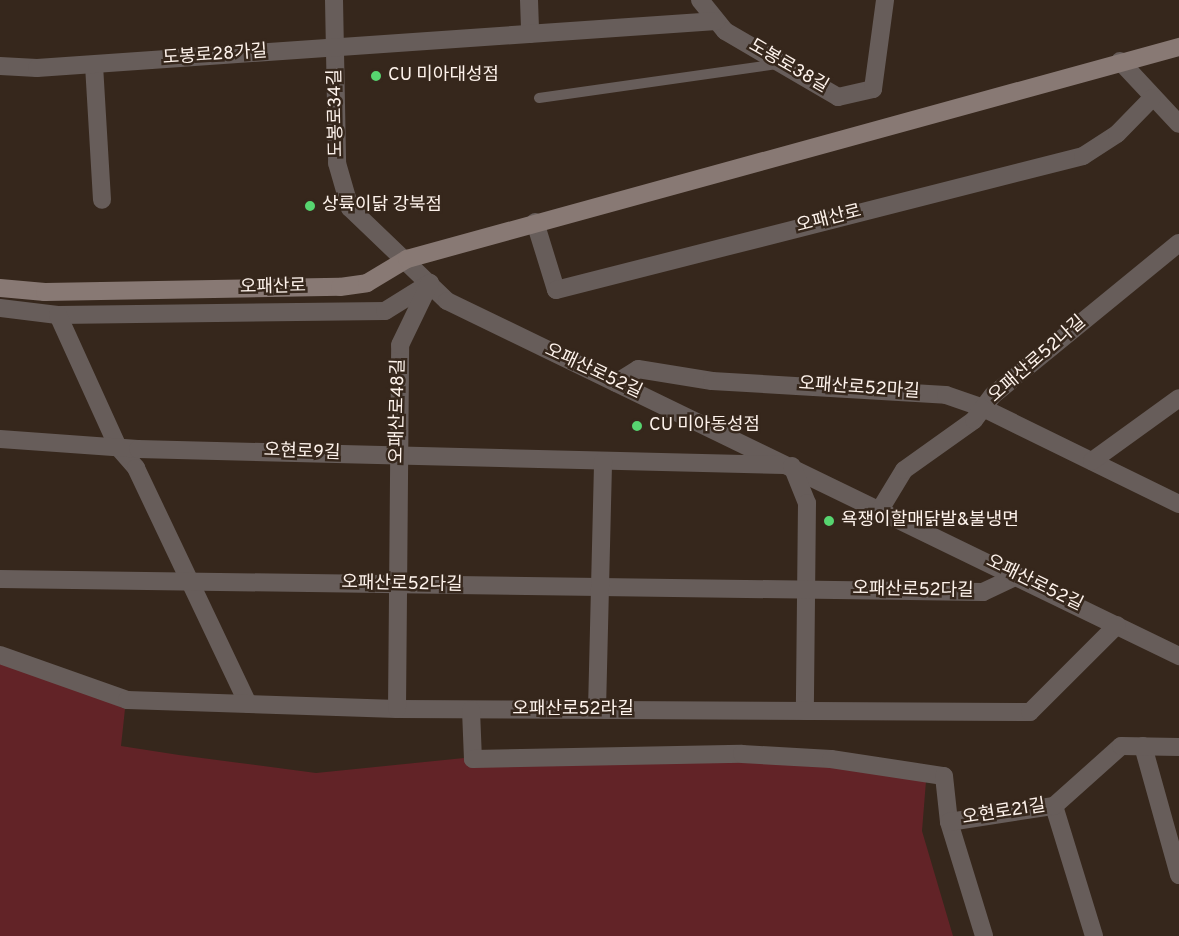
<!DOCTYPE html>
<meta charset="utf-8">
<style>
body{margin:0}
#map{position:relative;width:1179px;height:936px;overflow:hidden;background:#36271c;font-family:Overpass,"Noto Sans KR",sans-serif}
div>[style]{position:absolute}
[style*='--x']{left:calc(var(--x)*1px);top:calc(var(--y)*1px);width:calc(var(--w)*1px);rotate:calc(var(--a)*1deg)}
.green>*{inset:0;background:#622327}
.lane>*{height:10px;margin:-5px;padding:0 5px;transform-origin:5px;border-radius:5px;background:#675d5a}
.street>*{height:18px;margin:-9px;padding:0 9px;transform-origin:9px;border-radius:9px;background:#675d5a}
.secondary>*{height:18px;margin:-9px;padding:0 9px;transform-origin:9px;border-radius:9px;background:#887974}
.dots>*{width:16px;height:16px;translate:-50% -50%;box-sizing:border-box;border:3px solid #36271c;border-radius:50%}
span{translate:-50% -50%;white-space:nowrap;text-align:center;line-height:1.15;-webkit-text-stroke:5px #36271c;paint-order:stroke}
.street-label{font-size:18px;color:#fdf2eb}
.poi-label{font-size:18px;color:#fdf2eb}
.left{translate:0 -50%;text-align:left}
</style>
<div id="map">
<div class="green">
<i style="clip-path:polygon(0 652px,125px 709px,121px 746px,179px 755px,316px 773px,474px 757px,830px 760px,926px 781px,922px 831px,953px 936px,0 936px)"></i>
</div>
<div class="lane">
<i style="--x:539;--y:98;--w:242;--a:-8.1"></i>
</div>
<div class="street">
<i style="--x:334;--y:0;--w:163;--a:88.9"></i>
<i style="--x:337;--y:163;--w:47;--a:73.9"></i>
<i style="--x:350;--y:208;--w:134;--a:43.8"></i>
<i style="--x:447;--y:301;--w:814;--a:25.87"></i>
<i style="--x:529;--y:0;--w:34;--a:88"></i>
<i style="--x:700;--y:0;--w:40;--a:51"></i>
<i style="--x:725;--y:31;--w:131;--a:30.3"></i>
<i style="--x:838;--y:97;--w:36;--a:-13"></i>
<i style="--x:873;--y:89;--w:90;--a:-82.3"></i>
<i style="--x:1120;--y:61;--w:86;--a:46.9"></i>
<i style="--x:94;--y:65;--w:135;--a:86.6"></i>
<i style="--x:0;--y:66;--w:37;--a:3"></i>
<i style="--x:37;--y:68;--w:681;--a:-3.96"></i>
<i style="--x:535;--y:222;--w:71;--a:72.8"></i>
<i style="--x:556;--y:290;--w:544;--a:-14.27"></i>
<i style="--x:1083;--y:156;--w:40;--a:-32.9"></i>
<i style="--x:1117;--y:134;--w:50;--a:-45.8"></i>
<i style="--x:0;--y:308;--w:58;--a:6.9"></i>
<i style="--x:58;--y:315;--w:327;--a:-0.7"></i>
<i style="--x:385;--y:311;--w:53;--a:-31.9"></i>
<i style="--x:58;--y:315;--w:145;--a:65.6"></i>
<i style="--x:118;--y:447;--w:28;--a:49"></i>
<i style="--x:136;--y:468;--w:261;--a:64.6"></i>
<i style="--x:616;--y:383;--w:26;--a:-32"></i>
<i style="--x:638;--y:369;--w:75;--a:9.2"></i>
<i style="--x:712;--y:381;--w:234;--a:3.4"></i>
<i style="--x:946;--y:395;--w:39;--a:19"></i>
<i style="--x:983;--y:408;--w:218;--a:26.1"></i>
<i style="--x:0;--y:439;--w:138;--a:4.1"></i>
<i style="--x:138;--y:449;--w:646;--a:1.42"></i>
<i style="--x:1092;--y:461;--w:107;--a:-35.9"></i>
<i style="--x:792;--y:466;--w:40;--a:68"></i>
<i style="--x:807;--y:503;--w:208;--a:90.6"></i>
<i style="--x:881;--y:508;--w:44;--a:-58.8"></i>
<i style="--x:904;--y:470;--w:86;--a:-35.5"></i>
<i style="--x:974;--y:420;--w:31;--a:-53"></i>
<i style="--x:993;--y:395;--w:240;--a:-39.3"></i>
<i style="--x:0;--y:579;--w:983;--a:0.76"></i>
<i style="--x:983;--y:592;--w:38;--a:-25"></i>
<i style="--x:0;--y:655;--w:135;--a:19.5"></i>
<i style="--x:127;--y:700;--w:270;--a:1.9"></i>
<i style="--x:397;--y:709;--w:633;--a:0.27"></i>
<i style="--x:1030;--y:712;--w:123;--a:-45"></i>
<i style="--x:397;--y:709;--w:364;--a:-89.5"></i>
<i style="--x:400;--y:345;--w:69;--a:-64.2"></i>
<i style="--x:471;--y:710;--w:49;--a:87.7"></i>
<i style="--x:473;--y:759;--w:269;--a:-1.1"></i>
<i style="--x:742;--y:754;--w:89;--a:3.2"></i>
<i style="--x:831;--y:759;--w:114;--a:8.6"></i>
<i style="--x:944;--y:776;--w:46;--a:83.8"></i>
<i style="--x:949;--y:822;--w:119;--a:72.9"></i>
<i style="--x:597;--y:710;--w:249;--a:-88.6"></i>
<i style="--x:1143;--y:746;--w:134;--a:74.4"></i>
<i style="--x:1054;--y:806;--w:136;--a:72.9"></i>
<i style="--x:949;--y:822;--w:106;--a:-8.7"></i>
<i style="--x:1054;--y:806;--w:90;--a:-41.8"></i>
<i style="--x:1121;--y:746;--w:58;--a:1"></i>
</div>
<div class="secondary">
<i style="--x:0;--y:288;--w:45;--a:5.1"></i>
<i style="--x:45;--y:292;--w:295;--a:-1"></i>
<i style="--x:340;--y:287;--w:27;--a:-8"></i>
<i style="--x:367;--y:283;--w:47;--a:-31"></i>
<i style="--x:407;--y:259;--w:801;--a:-15.36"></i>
</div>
<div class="dots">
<i style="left:376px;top:76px;background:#57d570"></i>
<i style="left:310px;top:206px;background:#57d570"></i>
<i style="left:637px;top:426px;background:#57d570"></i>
<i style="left:829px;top:521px;background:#57d570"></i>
</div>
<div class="street-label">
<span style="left:215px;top:56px;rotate:-4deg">도봉로28가길</span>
<span style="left:788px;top:67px;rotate:30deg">도봉로38길</span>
<span style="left:337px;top:113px;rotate:-91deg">도봉로34길</span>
<span style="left:829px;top:220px;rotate:-14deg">오패산로</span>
<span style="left:273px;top:288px;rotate:-1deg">오패산로</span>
<span style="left:1038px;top:360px;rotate:-41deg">오패산로52나길</span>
<span style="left:593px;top:372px;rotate:25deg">오패산로52길</span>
<span style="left:859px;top:389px;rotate:4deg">오패산로52마길</span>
<span style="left:399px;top:411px;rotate:-89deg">오패산로48길</span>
<span style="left:302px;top:453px;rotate:2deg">오현로9길</span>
<span style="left:1034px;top:584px;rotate:26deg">오패산로52길</span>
<span style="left:402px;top:585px;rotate:1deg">오패산로52다길</span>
<span style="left:913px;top:591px;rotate:1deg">오패산로52다길</span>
<span style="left:573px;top:710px">오패산로52라길</span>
<span style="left:1004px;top:813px;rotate:-9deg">오현로21길</span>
</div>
<div class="poi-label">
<span class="left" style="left:388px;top:76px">CU 미아대성점</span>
<span class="left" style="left:322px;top:206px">상륙이닭 강북점</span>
<span class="left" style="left:649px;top:426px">CU 미아동성점</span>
<span class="left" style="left:841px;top:521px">욕쟁이할매닭발&amp;불냉면</span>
</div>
</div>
